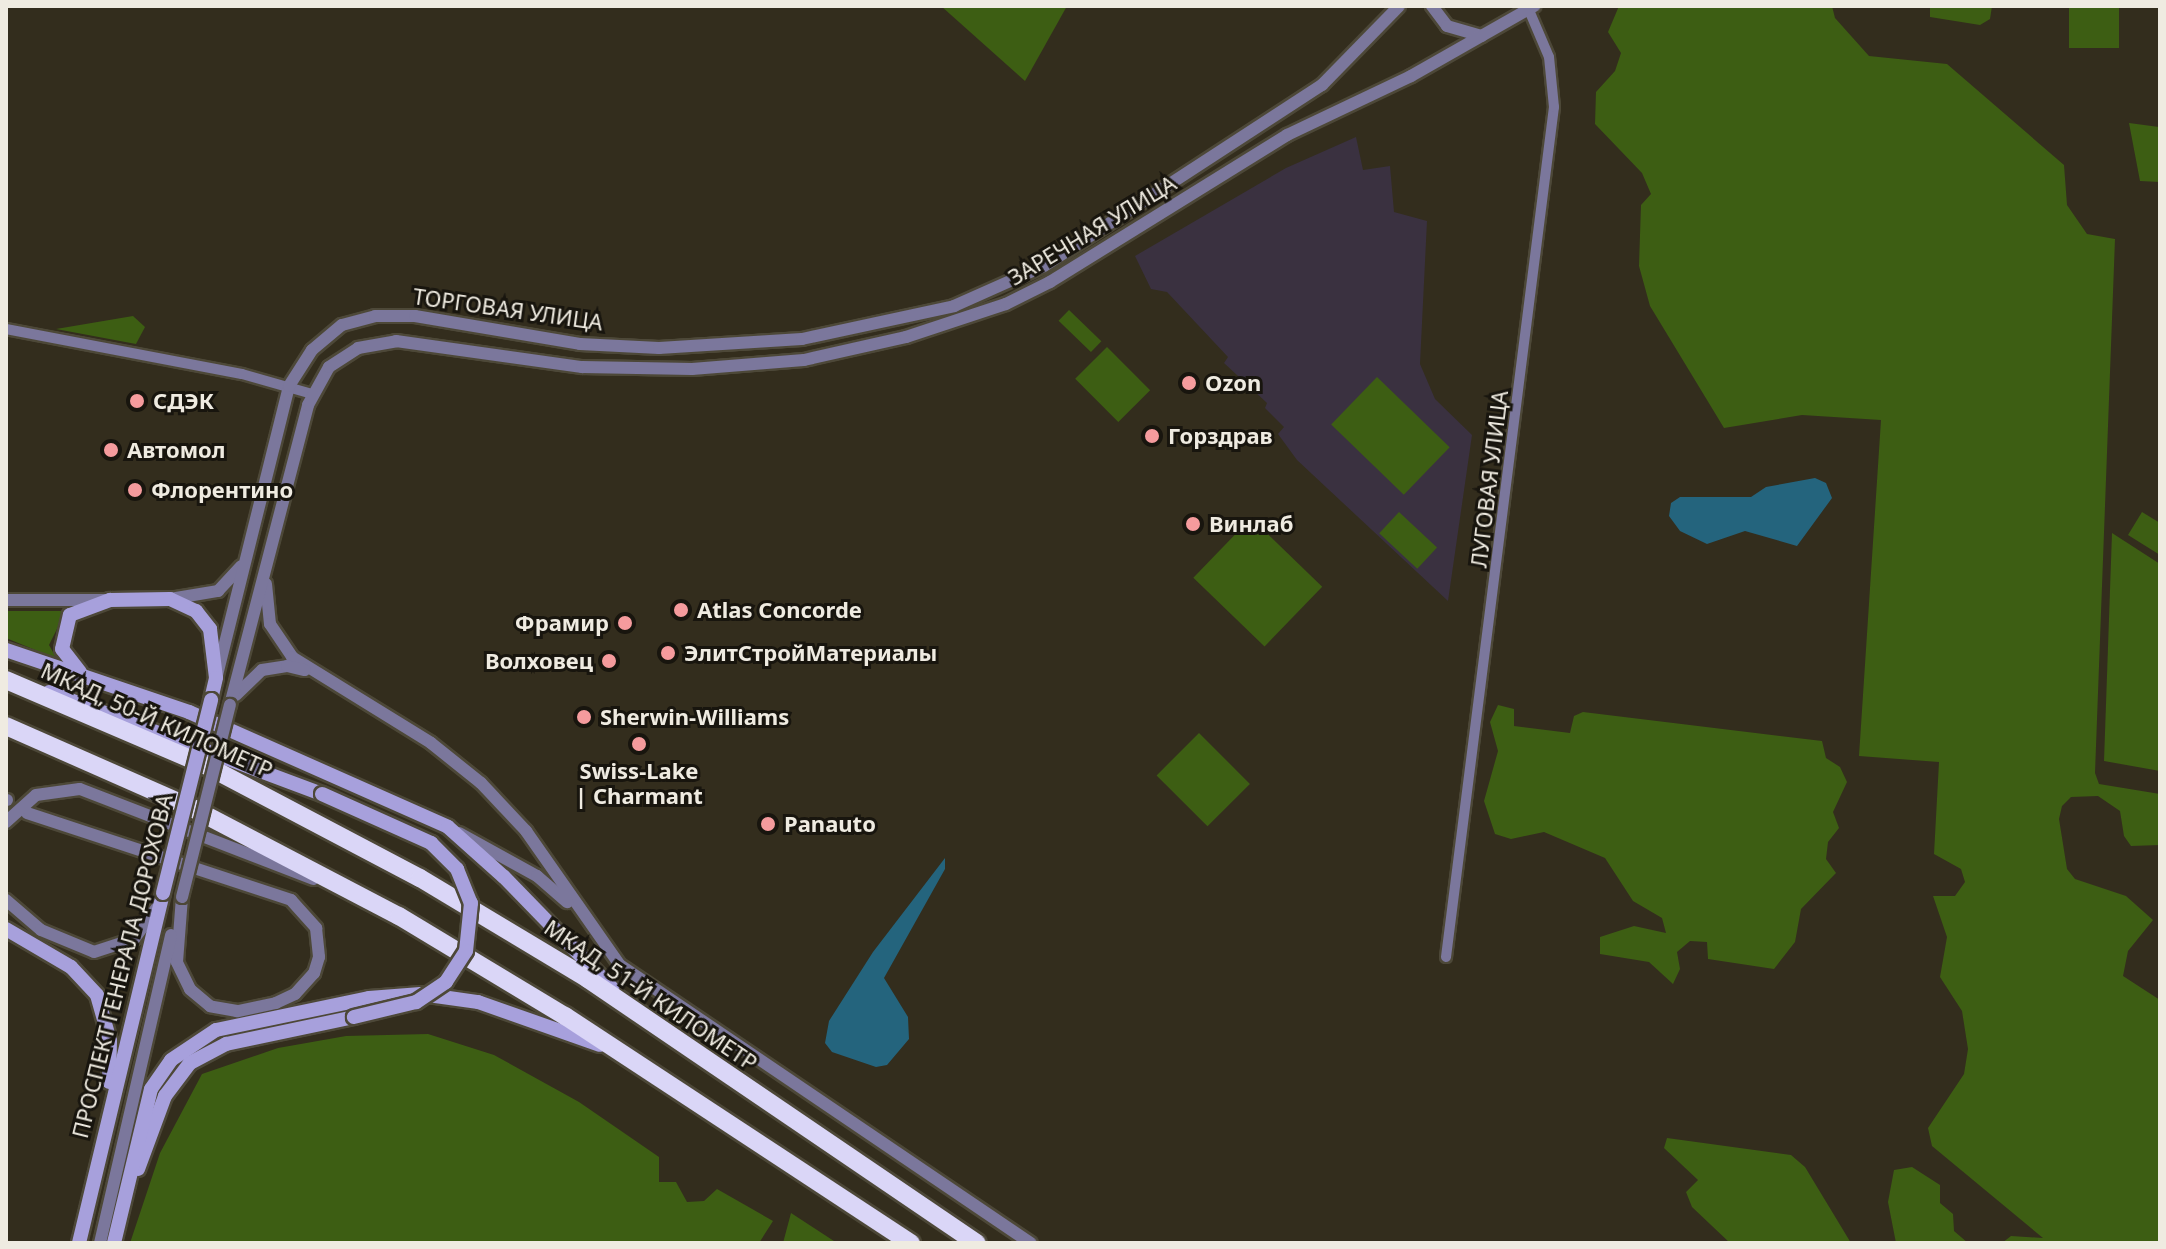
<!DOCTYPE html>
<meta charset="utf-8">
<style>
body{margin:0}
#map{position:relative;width:2166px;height:1249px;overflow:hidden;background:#332d1d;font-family:"Noto Sans",sans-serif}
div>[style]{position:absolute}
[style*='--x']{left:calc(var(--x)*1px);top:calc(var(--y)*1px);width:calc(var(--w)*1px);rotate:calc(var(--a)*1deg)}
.education>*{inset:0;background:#3a3140}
.green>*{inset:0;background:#3d5e13;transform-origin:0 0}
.water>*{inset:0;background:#24647d}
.roads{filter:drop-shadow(2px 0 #4d4838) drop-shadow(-2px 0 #4d4838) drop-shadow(0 2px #4d4838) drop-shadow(0 -2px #4d4838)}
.minor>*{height:10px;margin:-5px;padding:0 5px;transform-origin:5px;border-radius:5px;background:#7b779c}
.tertiary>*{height:12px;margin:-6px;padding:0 6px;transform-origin:6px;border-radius:6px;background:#7b779c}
.secondary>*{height:14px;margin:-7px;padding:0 7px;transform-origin:7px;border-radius:7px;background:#a7a0dc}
.trunk>*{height:18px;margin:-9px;padding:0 9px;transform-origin:9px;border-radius:9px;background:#dad6f7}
.bridges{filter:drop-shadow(2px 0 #4d4838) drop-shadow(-2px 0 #4d4838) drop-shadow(0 2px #4d4838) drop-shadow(0 -2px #4d4838)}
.tertiary-bridge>*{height:12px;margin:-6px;padding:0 6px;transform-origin:6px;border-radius:6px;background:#7b779c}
.secondary-bridge>*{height:14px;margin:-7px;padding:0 7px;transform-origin:7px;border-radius:7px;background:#a7a0dc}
.dots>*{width:22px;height:22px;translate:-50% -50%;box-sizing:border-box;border:4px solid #18150e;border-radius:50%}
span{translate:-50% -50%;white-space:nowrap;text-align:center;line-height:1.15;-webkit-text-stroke:6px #18150e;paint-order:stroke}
.street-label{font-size:22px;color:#efebe1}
.poi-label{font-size:22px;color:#efebe1;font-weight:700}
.left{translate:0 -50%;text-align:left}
.right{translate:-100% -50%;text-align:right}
.frame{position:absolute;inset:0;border:8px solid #efebe1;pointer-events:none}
</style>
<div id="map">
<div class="education">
<i style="clip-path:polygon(1356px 137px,1363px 170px,1390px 166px,1394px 212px,1427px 221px,1420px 364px,1435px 399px,1472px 435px,1448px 601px,1297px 460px,1278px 434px,1284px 427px,1265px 408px,1267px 403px,1224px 363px,1228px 357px,1167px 292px,1151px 289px,1135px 256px,1286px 168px)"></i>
</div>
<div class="green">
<i style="clip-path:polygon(941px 6px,1067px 6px,1025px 81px)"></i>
<i style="clip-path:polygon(1619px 6px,1832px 6px,1835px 18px,1869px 56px,1947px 64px,2064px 165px,2067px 205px,2087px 234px,2115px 239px,2095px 773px,2099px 784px,2160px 794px,2160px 845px,2131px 846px,2124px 836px,2120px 811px,2098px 796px,2071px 797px,2062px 806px,2059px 819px,2067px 869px,2075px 879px,2126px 896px,2153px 920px,2128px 951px,2123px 976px,2160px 1000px,2160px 1243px,2002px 1243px,2011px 1236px,2043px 1238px,1932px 1146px,1928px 1128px,1964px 1074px,1968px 1049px,1962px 1011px,1940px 977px,1947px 937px,1933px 896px,1955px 896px,1965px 882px,1961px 869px,1934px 854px,1939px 762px,1859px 756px,1881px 420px,1802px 415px,1724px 428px,1650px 306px,1639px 266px,1641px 205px,1651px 194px,1642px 173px,1595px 124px,1596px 92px,1615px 71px,1621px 53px,1608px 32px)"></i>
<i style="clip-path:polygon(1930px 6px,1992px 6px,1990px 19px,1980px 25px,1930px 17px)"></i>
<i style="left:2069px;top:6px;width:50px;height:42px"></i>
<i style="clip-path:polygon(2160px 115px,2160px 182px,2140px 181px,2129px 123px,2159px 127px)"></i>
<i style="left:1069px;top:310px;width:45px;height:15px;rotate:44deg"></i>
<i style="clip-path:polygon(133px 316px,145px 327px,136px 344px,56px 329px)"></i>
<i style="left:1107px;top:347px;width:61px;height:45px;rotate:45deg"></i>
<i style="left:1377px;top:377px;width:101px;height:66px;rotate:44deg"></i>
<i style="left:1399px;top:512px;width:52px;height:29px;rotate:43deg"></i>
<i style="clip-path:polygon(2142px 512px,2160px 523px,2160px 555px,2128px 535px)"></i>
<i style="left:1251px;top:518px;width:99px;height:83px;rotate:44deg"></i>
<i style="clip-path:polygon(2112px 533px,2160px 564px,2160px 771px,2104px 761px)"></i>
<i style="clip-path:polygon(6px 611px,66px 611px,49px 645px,57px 659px,6px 638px)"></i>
<i style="clip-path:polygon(1498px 705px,1514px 709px,1514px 726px,1570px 733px,1574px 716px,1583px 712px,1822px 741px,1826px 758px,1840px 767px,1847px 782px,1833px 812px,1839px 828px,1828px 842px,1826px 859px,1836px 873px,1801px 909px,1795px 942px,1774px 969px,1708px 959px,1707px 942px,1690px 941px,1677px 952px,1680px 969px,1673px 984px,1649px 962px,1600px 954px,1600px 937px,1634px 926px,1666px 933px,1662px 918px,1633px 901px,1605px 858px,1544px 832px,1511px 839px,1495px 834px,1484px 801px,1498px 751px,1490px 722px)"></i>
<i style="left:1199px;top:733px;width:72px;height:60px;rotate:45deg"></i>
<i style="clip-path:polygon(428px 1034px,494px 1055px,579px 1102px,659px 1157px,659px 1182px,676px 1182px,687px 1202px,704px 1201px,717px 1189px,773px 1221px,759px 1243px,130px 1243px,160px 1153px,202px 1074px,278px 1048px,346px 1036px)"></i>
<i style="clip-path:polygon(1667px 1138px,1791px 1155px,1805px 1167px,1851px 1243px,1730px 1243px,1692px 1207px,1686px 1192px,1698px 1180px,1664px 1148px)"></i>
<i style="clip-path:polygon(1912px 1167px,1940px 1185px,1940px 1203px,1953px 1214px,1954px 1231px,1968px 1243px,1896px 1243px,1888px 1202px,1894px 1170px)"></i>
<i style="clip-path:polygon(791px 1213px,837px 1243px,783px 1243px)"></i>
</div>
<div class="water">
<i style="clip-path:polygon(1815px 478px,1826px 483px,1832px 498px,1797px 546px,1745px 531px,1707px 544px,1680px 531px,1669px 516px,1671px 503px,1680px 497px,1751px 497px,1766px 487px)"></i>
<i style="clip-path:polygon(945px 858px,945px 869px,884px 978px,908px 1017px,909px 1039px,887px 1065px,876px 1067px,832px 1052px,825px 1043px,829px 1021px,873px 952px)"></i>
</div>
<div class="roads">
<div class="minor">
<i style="--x:6;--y:329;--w:240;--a:10.8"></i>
<i style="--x:242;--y:374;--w:73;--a:15.9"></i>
<i style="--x:1446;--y:957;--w:857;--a:-82.76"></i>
<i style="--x:1554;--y:107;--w:50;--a:-95.7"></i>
<i style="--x:1549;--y:57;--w:51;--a:-113.1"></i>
</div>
<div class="tertiary">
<i style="--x:1432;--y:6;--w:25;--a:53"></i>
<i style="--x:1447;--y:26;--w:36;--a:16"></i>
<i style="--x:266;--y:584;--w:40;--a:84.3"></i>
<i style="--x:270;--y:624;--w:40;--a:56"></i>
<i style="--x:292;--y:657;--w:163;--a:31.7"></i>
<i style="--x:431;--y:743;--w:64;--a:38.7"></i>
<i style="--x:481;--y:783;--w:66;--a:46.8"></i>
<i style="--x:526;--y:831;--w:164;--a:55"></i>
<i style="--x:620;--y:965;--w:496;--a:34.1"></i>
<i style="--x:170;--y:599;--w:49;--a:-9.5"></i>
<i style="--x:218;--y:591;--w:34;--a:-47"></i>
<i style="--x:6;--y:600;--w:101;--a:0"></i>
<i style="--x:217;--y:675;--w:298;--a:-76"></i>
<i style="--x:289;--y:386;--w:43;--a:-57.4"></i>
<i style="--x:312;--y:350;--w:39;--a:-40"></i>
<i style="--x:342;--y:325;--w:34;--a:-15"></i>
<i style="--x:375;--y:316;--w:40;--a:0"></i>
<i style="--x:415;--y:316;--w:167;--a:9.6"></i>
<i style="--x:580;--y:344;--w:79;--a:2.9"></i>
<i style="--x:659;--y:348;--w:143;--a:-3.6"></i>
<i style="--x:802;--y:339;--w:156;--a:-12.2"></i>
<i style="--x:954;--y:306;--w:98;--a:-24"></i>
<i style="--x:1044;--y:266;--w:332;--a:-33.1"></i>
<i style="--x:1322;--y:85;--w:110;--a:-45.7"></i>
<i style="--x:236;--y:695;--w:36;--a:-44"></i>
<i style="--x:262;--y:670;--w:25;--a:-9"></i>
<i style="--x:287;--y:666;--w:18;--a:13"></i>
<i style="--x:230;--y:705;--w:310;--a:-75.4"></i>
<i style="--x:308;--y:405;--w:43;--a:-61.1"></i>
<i style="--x:329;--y:367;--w:35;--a:-33"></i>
<i style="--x:358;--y:348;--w:39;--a:-10"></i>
<i style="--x:396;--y:341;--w:188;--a:8"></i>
<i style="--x:582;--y:367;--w:110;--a:1"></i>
<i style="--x:692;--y:369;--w:112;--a:-4.6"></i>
<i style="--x:804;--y:360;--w:105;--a:-12.7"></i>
<i style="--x:906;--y:337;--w:105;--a:-18.3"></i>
<i style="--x:1006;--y:304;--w:49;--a:-26.6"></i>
<i style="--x:1050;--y:282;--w:279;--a:-31.8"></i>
<i style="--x:1287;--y:135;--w:137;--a:-25.4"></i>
<i style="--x:1411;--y:76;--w:142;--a:-29.6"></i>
<i style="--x:6;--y:800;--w:1;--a:0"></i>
<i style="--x:27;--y:813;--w:278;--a:18.2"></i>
<i style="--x:291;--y:900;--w:38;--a:48"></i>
<i style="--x:316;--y:928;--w:29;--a:84"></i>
<i style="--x:319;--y:957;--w:17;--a:107"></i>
<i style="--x:314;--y:973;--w:28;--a:132"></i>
<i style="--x:295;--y:994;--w:21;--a:155"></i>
<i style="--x:276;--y:1003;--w:40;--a:168"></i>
<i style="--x:237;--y:1011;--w:27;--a:-170"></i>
<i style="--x:210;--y:1006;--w:26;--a:-140"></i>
<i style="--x:190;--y:989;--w:30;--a:-116"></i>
<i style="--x:177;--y:962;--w:65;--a:-85.6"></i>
<i style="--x:6;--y:822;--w:40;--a:-42"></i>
<i style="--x:36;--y:795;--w:44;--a:-7.8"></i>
<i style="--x:80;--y:789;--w:250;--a:21.1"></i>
<i style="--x:459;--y:833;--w:89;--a:28.9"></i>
<i style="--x:537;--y:876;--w:40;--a:41"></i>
<i style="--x:6;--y:900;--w:46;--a:40.6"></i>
<i style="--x:41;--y:930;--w:57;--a:22.5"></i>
<i style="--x:94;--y:952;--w:42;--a:-18"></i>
<i style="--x:134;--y:939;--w:39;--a:-54"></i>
<i style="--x:100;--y:1243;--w:316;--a:-77"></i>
</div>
<div class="secondary">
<i style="--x:6;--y:650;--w:193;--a:18.7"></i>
<i style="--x:189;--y:712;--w:283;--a:23.9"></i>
<i style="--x:448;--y:827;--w:75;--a:41.8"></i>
<i style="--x:504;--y:877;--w:155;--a:45.8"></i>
<i style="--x:80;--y:672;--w:29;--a:-128"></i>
<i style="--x:62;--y:649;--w:35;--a:-77"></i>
<i style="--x:70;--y:615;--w:43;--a:-20.6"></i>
<i style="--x:110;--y:600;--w:60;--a:-1"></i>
<i style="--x:170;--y:599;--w:29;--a:25"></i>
<i style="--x:196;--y:611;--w:23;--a:52"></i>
<i style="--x:210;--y:629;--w:49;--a:83"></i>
<i style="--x:216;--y:678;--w:23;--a:103"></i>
<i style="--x:49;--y:692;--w:291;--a:20.5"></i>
<i style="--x:6;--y:929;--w:75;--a:30.3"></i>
<i style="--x:71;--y:967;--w:38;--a:47"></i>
<i style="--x:97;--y:995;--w:48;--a:74.2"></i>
<i style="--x:110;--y:1041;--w:41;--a:91.4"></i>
<i style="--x:138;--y:1169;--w:78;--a:-69.7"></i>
<i style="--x:165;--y:1096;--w:41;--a:-52.9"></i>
<i style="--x:190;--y:1063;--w:41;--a:-27.8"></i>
<i style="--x:226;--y:1044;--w:131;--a:-11.9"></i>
<i style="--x:79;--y:1243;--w:360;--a:-76.5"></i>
<i style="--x:114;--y:1243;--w:158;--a:-76.5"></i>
<i style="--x:151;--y:1089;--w:35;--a:-55"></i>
<i style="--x:171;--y:1060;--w:54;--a:-33.7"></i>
<i style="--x:216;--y:1030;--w:156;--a:-11.8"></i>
<i style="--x:369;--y:998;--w:52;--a:-4.4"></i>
<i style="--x:421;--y:994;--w:58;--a:8"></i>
<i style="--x:478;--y:1002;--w:129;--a:19.4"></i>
</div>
<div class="trunk">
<i style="--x:6;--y:680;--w:223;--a:23.2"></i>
<i style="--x:211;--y:768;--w:236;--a:27.8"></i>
<i style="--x:420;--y:878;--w:196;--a:31"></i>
<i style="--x:588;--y:979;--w:470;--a:34.2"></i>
<i style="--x:6;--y:726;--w:203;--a:23.8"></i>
<i style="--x:192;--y:808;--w:233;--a:27.6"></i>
<i style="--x:399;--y:916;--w:194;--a:31.1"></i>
<i style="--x:565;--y:1016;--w:414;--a:33.3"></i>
</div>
</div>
<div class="bridges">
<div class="tertiary-bridge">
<i style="--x:182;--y:897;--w:198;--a:-76"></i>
</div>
<div class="secondary-bridge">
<i style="--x:322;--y:794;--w:120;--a:24.2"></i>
<i style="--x:431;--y:843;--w:37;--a:45"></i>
<i style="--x:457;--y:869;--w:37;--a:68"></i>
<i style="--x:471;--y:903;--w:48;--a:95.9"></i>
<i style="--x:466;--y:951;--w:37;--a:123"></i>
<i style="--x:446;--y:982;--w:36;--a:146"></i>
<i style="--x:416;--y:1002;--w:64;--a:166.4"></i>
<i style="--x:163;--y:893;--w:199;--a:-76"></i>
</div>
</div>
<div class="dots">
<i style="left:1189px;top:383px;background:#f59b9d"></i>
<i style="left:137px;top:401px;background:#f59b9d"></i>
<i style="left:1152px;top:436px;background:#f59b9d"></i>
<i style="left:111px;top:450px;background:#f59b9d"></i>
<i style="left:135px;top:490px;background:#f59b9d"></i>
<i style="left:1193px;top:524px;background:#f59b9d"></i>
<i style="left:681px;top:610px;background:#f59b9d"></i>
<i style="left:625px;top:623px;background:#f59b9d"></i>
<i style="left:668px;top:653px;background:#f59b9d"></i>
<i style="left:609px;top:661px;background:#f59b9d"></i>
<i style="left:584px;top:717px;background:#f59b9d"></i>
<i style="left:639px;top:744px;background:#f59b9d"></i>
<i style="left:768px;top:824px;background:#f59b9d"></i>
</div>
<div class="street-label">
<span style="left:1092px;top:230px;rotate:-31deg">ЗАРЕЧНАЯ УЛИЦА</span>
<span style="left:508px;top:309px;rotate:8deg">ТОРГОВАЯ УЛИЦА</span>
<span style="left:1489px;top:479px;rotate:-83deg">ЛУГОВАЯ УЛИЦА</span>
<span style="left:157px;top:720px;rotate:24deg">МКАД, 50-Й КИЛОМЕТР</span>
<span style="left:122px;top:966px;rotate:-76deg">ПРОСПЕКТ ГЕНЕРАЛА ДОРОХОВА</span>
<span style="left:651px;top:995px;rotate:34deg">МКАД, 51-Й КИЛОМЕТР</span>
</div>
<div class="poi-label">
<span class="left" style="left:1205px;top:383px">Ozon</span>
<span class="left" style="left:153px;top:401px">СДЭК</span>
<span class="left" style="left:1168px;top:436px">Горздрав</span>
<span class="left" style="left:127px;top:450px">Автомол</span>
<span class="left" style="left:151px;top:490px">Флорентино</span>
<span class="left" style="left:1209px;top:524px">Винлаб</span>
<span class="left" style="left:697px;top:610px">Atlas Concorde</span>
<span class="right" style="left:609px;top:623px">Фрамир</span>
<span class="left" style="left:684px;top:653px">ЭлитСтройМатериалы</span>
<span class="right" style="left:593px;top:661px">Волховец</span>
<span class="left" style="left:600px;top:717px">Sherwin-Williams</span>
<span style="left:639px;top:783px">Swiss-Lake<br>| Charmant</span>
<span class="left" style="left:784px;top:824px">Panauto</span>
</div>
<div class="frame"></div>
</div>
